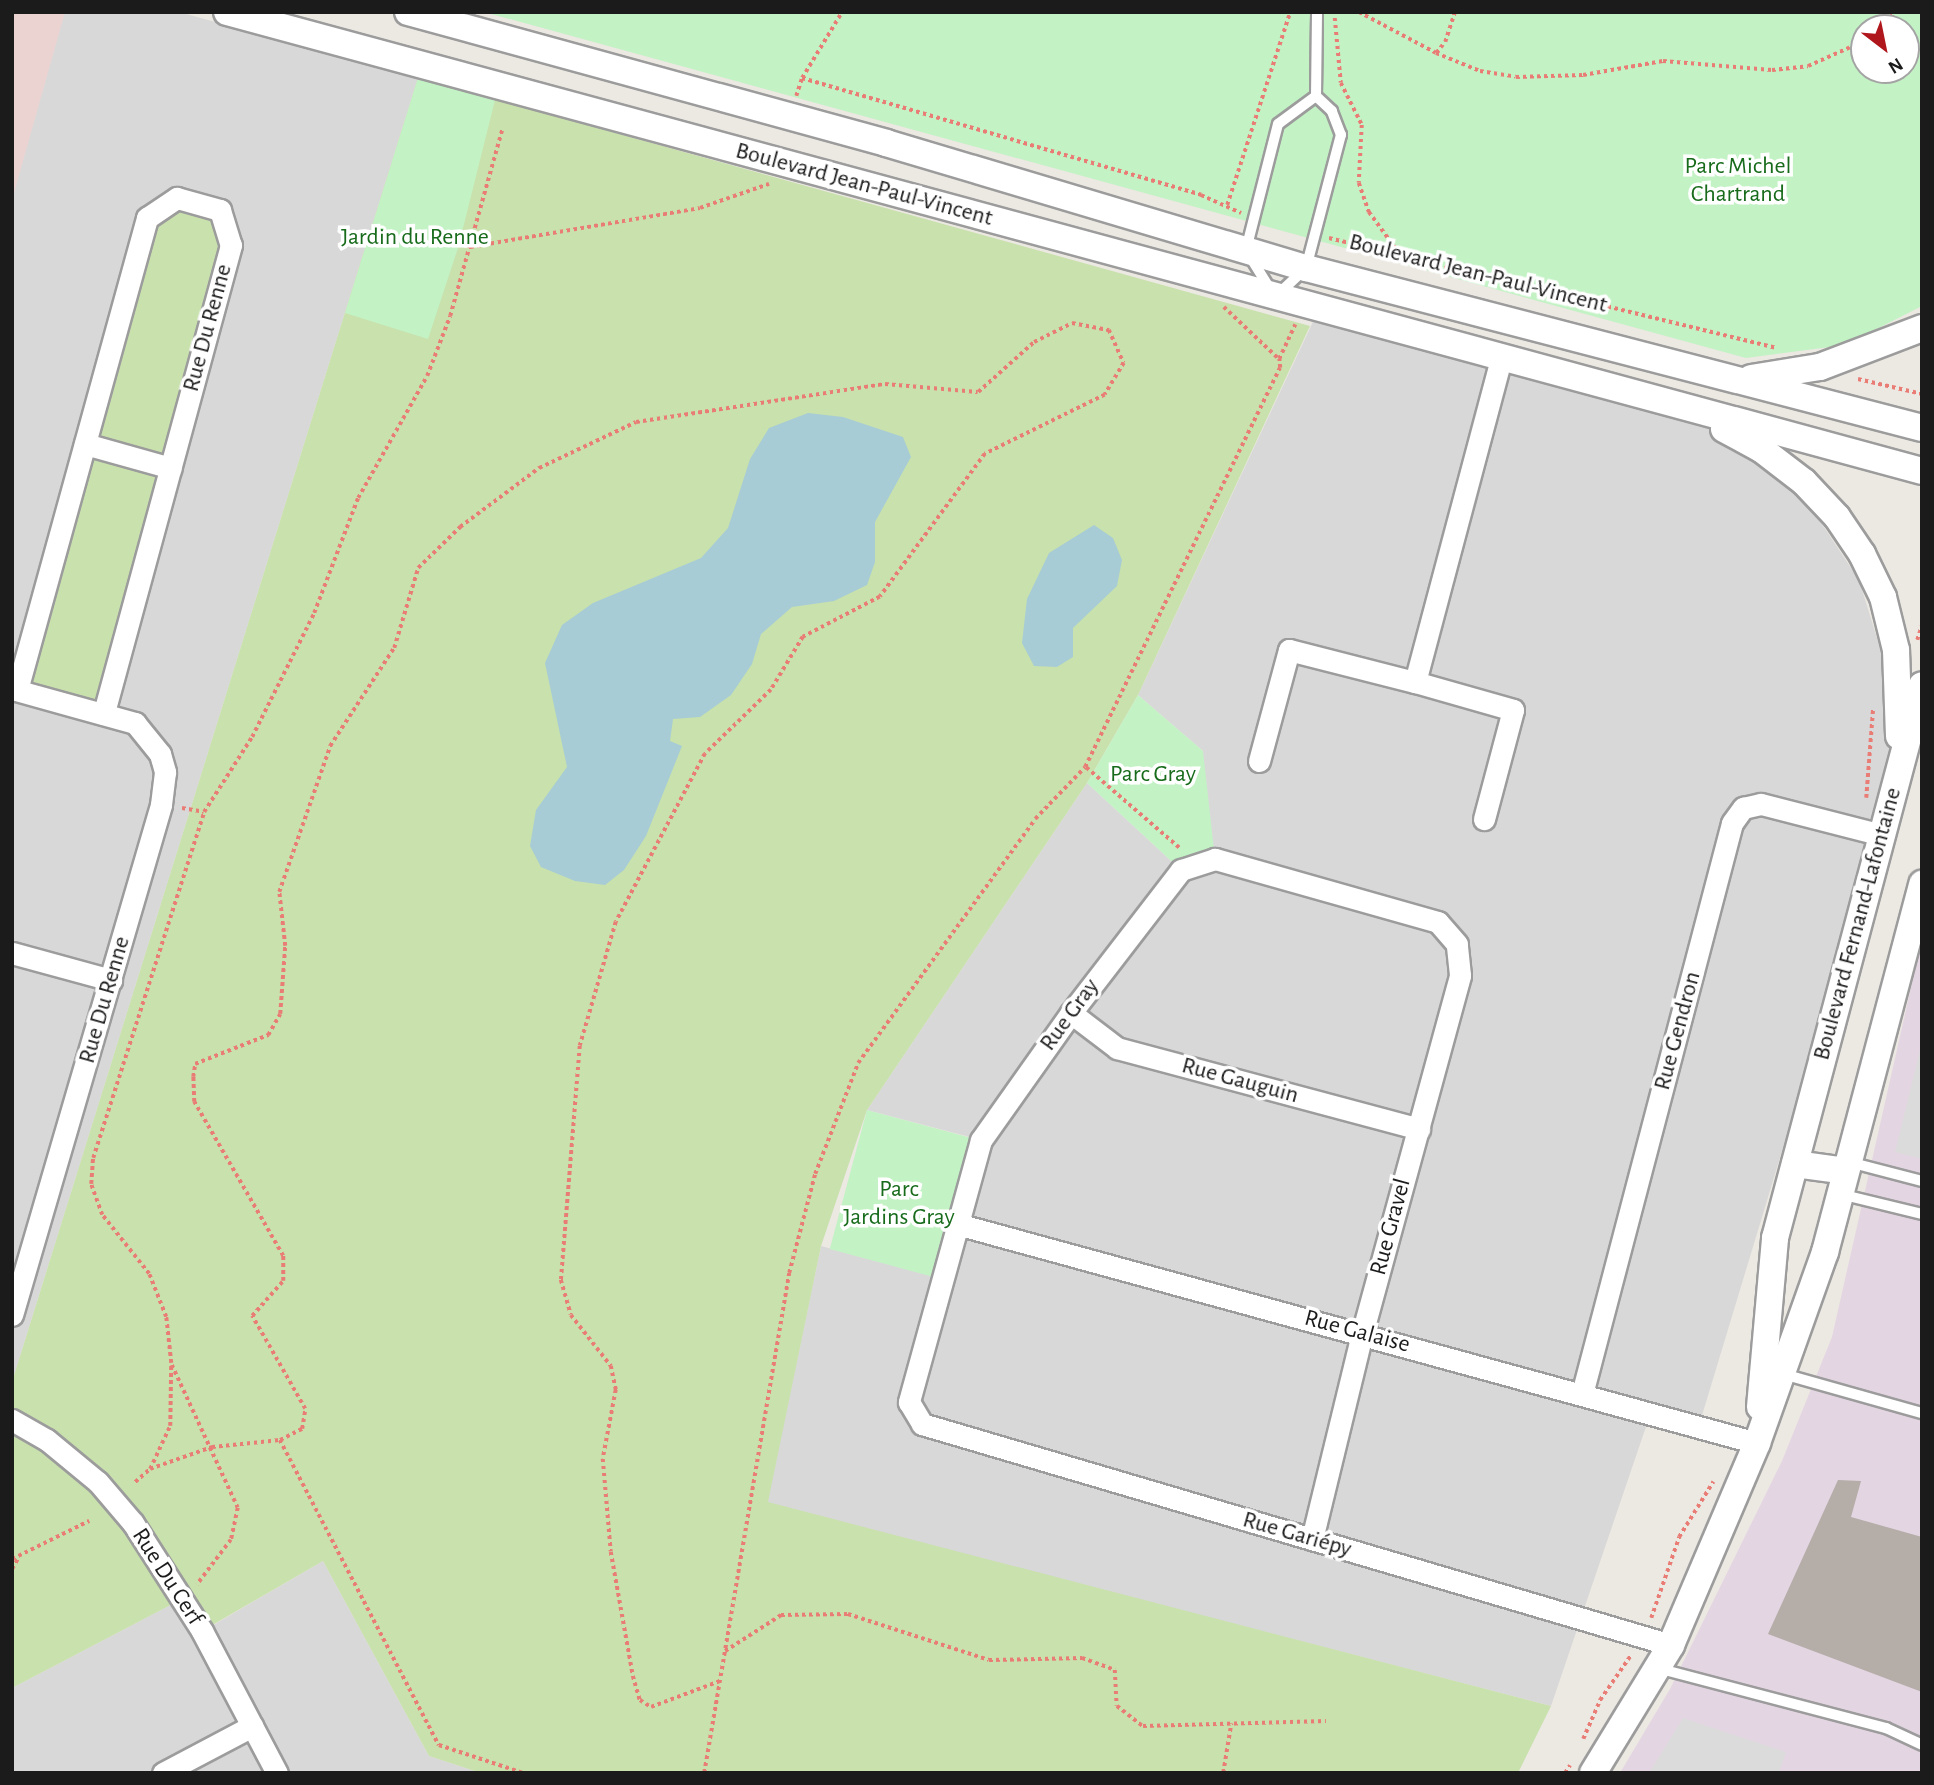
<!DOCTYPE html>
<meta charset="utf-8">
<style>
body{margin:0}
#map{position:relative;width:1934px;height:1785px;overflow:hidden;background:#ece8e2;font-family:"Alegreya Sans",sans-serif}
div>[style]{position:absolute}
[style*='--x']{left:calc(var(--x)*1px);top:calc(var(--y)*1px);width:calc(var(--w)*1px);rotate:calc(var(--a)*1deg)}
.residential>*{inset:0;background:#d9d8d8}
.commercial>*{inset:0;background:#ebd3d2}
.industrial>*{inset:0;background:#e4d5e2}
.grass>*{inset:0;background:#c8e1ad}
.park>*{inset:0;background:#c3f2c5;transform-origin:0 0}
.parking>*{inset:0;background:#dbdbdb}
.water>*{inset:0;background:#a7ccd5}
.building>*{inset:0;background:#b4ada8}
.path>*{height:3.5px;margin-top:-1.75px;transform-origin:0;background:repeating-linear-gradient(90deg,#e97d76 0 3.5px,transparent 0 7px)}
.roads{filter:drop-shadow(2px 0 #9c9c9c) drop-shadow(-2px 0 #9c9c9c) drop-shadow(0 2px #9c9c9c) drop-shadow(0 -2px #9c9c9c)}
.service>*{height:10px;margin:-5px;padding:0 5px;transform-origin:5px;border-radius:5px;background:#fff}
.minor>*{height:21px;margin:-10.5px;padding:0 10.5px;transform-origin:10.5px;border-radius:10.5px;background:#fff}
.tertiary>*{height:26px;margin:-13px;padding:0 13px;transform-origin:13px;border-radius:13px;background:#fff}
span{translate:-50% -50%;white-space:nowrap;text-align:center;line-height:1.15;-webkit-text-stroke:7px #fff;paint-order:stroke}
.park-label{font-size:24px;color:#176b1b}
.street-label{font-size:24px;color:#1b1b1b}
.frame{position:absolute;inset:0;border:14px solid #1b1b1b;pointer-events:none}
.north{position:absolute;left:1850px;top:14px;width:70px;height:70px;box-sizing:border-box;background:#fff;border:2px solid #a4a4a4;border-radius:50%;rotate:148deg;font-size:19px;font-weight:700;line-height:28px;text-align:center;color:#1b1b1b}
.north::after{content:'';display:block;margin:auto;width:24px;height:32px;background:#b0171c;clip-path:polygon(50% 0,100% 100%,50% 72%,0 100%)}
</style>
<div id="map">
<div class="residential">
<i style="clip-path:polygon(12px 12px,179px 12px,418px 78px,12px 1382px)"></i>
<i style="clip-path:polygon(1319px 309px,1685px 409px,1802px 494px,1859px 580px,1885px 664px,1899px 764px,1700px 1422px,1652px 1409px,1551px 1706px,767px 1503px,821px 1246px,941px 1278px,981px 1140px,867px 1110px,1087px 783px,1181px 870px,1203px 751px,1138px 695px)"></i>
<i style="clip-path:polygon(323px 1561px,429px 1756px,481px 1773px,12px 1773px,12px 1688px,182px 1599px,203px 1631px)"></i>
</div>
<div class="commercial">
<i style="clip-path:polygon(12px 12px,65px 12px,12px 200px)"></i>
</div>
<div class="industrial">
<i style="clip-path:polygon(1922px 939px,1922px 1773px,1620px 1773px,1670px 1689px,1782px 1461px,1832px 1337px)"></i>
</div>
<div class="grass">
<i style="clip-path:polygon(418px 78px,1310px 326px,1138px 695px,1087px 783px,867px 1110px,821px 1246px,768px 1502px,1551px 1706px,1518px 1773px,481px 1773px,429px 1756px,323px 1561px,202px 1631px,182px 1599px,12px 1688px,12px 1382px)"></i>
<i style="clip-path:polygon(177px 198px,220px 210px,231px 245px,104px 714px,17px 690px,147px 218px)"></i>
</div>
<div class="park">
<i style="clip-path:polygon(evenodd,484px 12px,1922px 12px,1922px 306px,1845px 345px,1746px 358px,484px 12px,1864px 28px,1906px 28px,1906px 70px,1864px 70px,1864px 28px)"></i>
<i style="clip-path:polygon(418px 78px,495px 100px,458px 248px,428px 339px,345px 313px)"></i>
<i style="clip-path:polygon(1138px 695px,1203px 751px,1215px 859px,1181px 870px,1087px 783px)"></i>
<i style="left:867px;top:1110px;width:118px;height:144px;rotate:15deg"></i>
</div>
<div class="parking">
<i style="clip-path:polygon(1922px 1042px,1922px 1159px,1895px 1152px)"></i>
<i style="clip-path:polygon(1683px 1718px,1786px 1752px,1779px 1773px,1649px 1773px)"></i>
</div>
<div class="water">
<i style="clip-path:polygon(808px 413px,843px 417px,903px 437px,911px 457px,875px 522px,875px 562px,867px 585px,834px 601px,792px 607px,761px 634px,752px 664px,731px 695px,700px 717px,673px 719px,670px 741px,682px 746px,646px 836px,624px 870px,605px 885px,575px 881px,541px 867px,530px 846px,536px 810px,567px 767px,545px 663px,562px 625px,593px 603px,701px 558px,728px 528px,750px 459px,769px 428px)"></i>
<i style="clip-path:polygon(1094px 525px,1113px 538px,1122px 560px,1117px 586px,1073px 628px,1073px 657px,1057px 667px,1034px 666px,1022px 643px,1027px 599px,1049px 553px)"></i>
</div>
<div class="building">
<i style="clip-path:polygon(1838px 1480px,1861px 1481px,1851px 1517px,1922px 1537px,1922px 1692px,1768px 1634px)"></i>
</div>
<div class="path">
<i style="--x:1359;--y:12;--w:87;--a:28"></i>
<i style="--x:1436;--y:53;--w:48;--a:22.2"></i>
<i style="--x:1480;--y:71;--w:36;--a:9"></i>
<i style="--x:1516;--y:77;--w:67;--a:-1.7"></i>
<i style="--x:1583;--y:75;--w:81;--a:-9.9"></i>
<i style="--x:1663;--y:61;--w:109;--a:4.7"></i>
<i style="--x:1772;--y:70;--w:36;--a:-6"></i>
<i style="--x:1808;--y:66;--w:61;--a:-24.1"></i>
<i style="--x:1335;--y:18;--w:65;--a:84.7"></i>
<i style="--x:1341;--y:83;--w:47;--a:63.4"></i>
<i style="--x:1362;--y:125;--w:58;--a:93"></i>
<i style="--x:1359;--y:183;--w:31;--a:71"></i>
<i style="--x:1369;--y:212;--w:51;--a:53.8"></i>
<i style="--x:1881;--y:28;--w:21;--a:-49"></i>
<i style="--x:1436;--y:53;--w:14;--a:-51"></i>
<i style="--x:1445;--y:42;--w:32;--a:-72"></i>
<i style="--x:802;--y:78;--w:416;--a:16.3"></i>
<i style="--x:1201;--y:195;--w:44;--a:24.2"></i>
<i style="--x:796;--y:96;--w:19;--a:-72"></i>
<i style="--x:802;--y:78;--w:77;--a:-58.8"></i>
<i style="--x:1227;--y:205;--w:203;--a:-71.9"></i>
<i style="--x:1329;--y:238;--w:460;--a:13.8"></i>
<i style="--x:470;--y:247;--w:233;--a:-9.6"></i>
<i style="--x:700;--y:208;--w:73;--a:-19.2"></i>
<i style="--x:1224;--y:307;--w:76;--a:43.4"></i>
<i style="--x:1858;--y:379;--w:66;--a:13.2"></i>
<i style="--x:1917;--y:640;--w:16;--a:-72"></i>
<i style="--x:1866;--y:798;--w:90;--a:-85.6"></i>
<i style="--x:182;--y:808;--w:22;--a:10"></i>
<i style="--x:1179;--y:848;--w:124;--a:-139.2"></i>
<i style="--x:1085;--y:767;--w:444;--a:-64"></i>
<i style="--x:1280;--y:368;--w:9;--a:-96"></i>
<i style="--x:1279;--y:359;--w:38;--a:-65"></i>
<i style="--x:172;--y:1365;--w:157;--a:65.2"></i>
<i style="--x:238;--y:1508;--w:33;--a:102"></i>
<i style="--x:231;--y:1540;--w:56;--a:127.1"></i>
<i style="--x:280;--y:1440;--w:344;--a:62.5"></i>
<i style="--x:439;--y:1745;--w:89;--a:18.4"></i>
<i style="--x:150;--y:1469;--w:66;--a:-19.5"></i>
<i style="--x:212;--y:1447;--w:68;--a:-5.9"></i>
<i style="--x:280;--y:1440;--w:25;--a:-27"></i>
<i style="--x:302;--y:1429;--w:20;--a:-81"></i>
<i style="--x:305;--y:1409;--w:107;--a:-119.7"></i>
<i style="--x:252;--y:1316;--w:47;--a:-48.5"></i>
<i style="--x:283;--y:1281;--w:25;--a:-90"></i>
<i style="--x:283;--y:1256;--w:178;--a:-120"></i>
<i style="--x:194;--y:1102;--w:25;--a:-92"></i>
<i style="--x:193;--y:1077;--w:13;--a:-81"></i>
<i style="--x:195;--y:1064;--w:79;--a:-21.7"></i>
<i style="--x:268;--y:1035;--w:24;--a:-60"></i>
<i style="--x:280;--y:1014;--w:68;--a:-85.8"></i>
<i style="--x:285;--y:946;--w:54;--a:-96.3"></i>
<i style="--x:279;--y:892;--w:155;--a:-70.7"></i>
<i style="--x:330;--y:746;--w:117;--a:-56.9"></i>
<i style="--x:394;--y:648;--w:84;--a:-73.3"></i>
<i style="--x:418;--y:568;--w:59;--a:-44.3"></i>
<i style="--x:460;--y:527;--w:99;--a:-36.8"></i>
<i style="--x:539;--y:468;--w:107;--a:-25.4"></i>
<i style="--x:636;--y:422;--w:252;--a:-8.7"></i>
<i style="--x:885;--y:384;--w:93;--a:4.9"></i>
<i style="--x:978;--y:392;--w:75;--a:-41.8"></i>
<i style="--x:1034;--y:342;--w:42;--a:-26.6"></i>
<i style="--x:1072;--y:323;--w:38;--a:11"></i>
<i style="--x:1109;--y:330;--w:36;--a:66"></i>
<i style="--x:1124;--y:363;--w:37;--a:121"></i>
<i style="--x:1105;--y:395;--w:134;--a:153.8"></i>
<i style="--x:985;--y:454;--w:177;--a:126.3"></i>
<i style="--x:880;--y:597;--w:87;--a:152.5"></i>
<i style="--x:803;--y:637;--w:62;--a:121.1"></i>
<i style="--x:771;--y:690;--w:92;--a:135.9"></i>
<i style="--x:705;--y:754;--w:190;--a:117.9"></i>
<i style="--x:616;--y:922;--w:129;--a:106.2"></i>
<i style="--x:580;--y:1046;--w:235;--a:94.6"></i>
<i style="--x:561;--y:1280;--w:36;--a:74"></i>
<i style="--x:571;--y:1315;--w:65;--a:51.9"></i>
<i style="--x:611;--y:1366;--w:25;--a:78"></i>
<i style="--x:616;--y:1390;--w:70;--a:100.7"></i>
<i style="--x:603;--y:1459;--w:93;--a:85.1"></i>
<i style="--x:611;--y:1552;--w:126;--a:79.9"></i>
<i style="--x:633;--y:1676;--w:25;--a:74"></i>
<i style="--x:640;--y:1700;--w:13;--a:32"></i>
<i style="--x:651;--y:1707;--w:74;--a:-20.6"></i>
<i style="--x:135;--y:1482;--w:20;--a:-41"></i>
<i style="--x:150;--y:1469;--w:47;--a:-65.1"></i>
<i style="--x:170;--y:1426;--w:63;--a:-89.1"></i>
<i style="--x:171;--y:1363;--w:46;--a:-96.2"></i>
<i style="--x:166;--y:1317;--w:46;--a:-111.6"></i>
<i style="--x:149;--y:1274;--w:75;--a:-128.5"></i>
<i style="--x:102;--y:1215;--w:33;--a:-110"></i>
<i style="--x:91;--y:1184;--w:26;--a:-86"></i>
<i style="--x:93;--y:1158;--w:363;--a:-72.2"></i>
<i style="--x:204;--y:812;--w:89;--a:-57.4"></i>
<i style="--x:252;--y:737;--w:139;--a:-63.4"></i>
<i style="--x:314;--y:613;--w:123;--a:-69.1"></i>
<i style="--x:358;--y:498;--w:140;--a:-60.5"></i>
<i style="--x:427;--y:376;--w:64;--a:-69"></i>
<i style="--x:450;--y:316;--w:193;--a:-74.4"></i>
<i style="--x:12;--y:1559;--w:86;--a:-26.3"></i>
<i style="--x:12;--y:1569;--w:13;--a:-61"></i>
<i style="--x:1651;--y:1618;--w:86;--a:-70.9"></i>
<i style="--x:1679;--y:1537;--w:65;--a:-58.3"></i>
<i style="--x:725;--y:1651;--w:67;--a:-32.7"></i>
<i style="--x:781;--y:1615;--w:67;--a:-0.9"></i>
<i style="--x:848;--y:1614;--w:148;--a:18.1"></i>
<i style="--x:989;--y:1660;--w:93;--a:-1.2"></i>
<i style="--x:1082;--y:1658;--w:35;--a:20"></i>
<i style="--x:1115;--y:1670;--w:36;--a:87"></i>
<i style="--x:1117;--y:1706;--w:33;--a:38"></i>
<i style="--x:1143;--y:1726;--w:183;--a:-1.6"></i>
<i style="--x:1583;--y:1739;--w:43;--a:-66.4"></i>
<i style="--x:1600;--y:1700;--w:55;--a:-55.4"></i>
<i style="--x:704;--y:1773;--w:507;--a:-80.35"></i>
<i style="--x:789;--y:1273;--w:102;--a:-75.3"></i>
<i style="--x:815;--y:1174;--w:119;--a:-68.8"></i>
<i style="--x:858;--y:1063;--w:301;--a:-54"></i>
<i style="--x:1035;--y:819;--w:72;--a:-46.1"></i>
<i style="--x:1223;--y:1773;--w:50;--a:-80.7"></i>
<i style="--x:1565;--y:1773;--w:9;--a:-58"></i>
</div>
<div class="roads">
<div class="service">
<i style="--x:1316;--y:96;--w:47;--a:143.6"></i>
<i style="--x:1278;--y:124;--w:130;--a:104.3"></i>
<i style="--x:1246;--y:250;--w:55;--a:58.3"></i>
<i style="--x:1275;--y:297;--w:42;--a:-43.1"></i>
<i style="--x:1306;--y:268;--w:138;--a:-75.3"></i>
<i style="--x:1341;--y:135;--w:26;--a:-111"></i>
<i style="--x:1332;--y:111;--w:22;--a:-137"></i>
<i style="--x:1316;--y:96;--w:84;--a:-89.3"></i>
<i style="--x:1849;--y:1162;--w:75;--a:14.6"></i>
<i style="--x:1840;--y:1194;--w:84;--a:13.7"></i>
<i style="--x:1783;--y:1374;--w:144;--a:15.7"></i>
<i style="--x:1657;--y:1668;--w:237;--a:14.7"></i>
<i style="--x:1886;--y:1728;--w:40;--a:25"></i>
</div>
<div class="minor">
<i style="--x:85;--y:444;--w:89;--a:15.6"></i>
<i style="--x:1415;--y:682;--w:102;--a:15.9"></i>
<i style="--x:1513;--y:710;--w:113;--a:104.9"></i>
<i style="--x:12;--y:689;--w:128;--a:15.5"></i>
<i style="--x:135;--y:723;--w:40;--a:51"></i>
<i style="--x:160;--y:754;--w:19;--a:74"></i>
<i style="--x:165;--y:772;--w:33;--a:97"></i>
<i style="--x:161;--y:805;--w:531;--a:106.29"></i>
<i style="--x:17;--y:690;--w:490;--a:-74.6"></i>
<i style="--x:147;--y:218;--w:36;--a:-34"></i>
<i style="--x:177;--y:198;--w:45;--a:15.6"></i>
<i style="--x:220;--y:210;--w:37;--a:73"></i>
<i style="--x:231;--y:245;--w:486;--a:105.2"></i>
<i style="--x:1259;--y:761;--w:115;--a:-74.9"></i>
<i style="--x:1289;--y:650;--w:130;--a:14.3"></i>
<i style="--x:1415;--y:682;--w:335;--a:-75.1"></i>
<i style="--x:12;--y:953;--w:103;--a:15.3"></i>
<i style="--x:1071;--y:1013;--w:58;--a:37.3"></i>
<i style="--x:1117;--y:1048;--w:313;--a:15"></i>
<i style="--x:957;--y:1224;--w:829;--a:15.31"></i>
<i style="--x:1582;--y:1394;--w:590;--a:-75.28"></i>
<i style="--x:1732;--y:823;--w:19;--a:-54"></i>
<i style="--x:1743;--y:808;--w:18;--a:-13"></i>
<i style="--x:1761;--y:804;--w:125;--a:14.4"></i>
<i style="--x:12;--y:1420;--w:40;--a:29.7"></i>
<i style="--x:47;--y:1440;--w:66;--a:39.5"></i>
<i style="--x:98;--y:1482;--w:54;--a:49.5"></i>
<i style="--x:133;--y:1523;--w:128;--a:57.4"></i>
<i style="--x:202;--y:1631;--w:161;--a:62.2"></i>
<i style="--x:1312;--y:1539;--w:211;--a:-76.3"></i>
<i style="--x:1362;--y:1334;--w:372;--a:-74.7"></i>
<i style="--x:1460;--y:975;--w:31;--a:-96"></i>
<i style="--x:1457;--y:944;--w:29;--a:-131"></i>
<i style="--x:1438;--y:922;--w:232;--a:-164.2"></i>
<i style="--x:1215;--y:859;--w:36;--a:162"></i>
<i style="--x:1181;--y:870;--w:180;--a:127.6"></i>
<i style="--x:1071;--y:1013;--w:156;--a:125.3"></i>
<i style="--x:981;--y:1140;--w:272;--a:105.4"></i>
<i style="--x:909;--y:1402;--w:26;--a:59"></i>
<i style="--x:922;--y:1424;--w:781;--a:16.44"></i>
<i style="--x:163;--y:1773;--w:101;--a:-27.8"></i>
</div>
<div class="tertiary">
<i style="--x:227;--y:12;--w:1756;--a:15.15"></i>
<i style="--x:408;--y:12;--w:496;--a:15.3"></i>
<i style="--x:886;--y:143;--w:438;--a:16.6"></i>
<i style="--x:1306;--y:268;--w:636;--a:14.56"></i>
<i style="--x:1751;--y:378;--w:70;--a:-9.1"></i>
<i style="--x:1820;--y:367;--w:109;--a:-20.9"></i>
<i style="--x:1724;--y:429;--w:42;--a:28.4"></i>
<i style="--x:1761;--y:449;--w:54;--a:37.5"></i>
<i style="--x:1804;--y:482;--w:48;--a:46.7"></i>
<i style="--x:1837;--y:517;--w:45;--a:56"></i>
<i style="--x:1862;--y:554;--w:48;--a:64"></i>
<i style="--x:1883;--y:597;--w:55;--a:76.2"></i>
<i style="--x:1896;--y:650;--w:86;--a:88"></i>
<i style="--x:1795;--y:1164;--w:51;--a:7.8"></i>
<i style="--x:1760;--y:1407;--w:170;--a:-84.9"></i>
<i style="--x:1775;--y:1238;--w:572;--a:-75.11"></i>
<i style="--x:1593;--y:1773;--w:150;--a:-58.6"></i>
<i style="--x:1671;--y:1645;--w:220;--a:-66.9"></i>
<i style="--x:1757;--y:1443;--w:203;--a:-70.4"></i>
<i style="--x:1825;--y:1252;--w:381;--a:-75.2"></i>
</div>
</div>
<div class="park-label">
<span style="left:1738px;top:181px">Parc Michel<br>Chartrand</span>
<span style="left:415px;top:238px">Jardin du Renne</span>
<span style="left:1153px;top:775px">Parc Gray</span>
<span style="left:899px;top:1204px">Parc<br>Jardins Gray</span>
</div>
<div class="street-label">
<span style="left:864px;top:185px;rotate:15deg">Boulevard Jean-Paul-Vincent</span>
<span style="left:1478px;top:274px;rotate:14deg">Boulevard Jean-Paul-Vincent</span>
<span style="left:208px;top:328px;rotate:-75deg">Rue Du Renne</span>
<span style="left:1858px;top:924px;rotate:-75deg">Boulevard Fernand-Lafontaine</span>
<span style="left:105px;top:1000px;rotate:-74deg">Rue Du Renne</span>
<span style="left:1070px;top:1015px;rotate:-54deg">Rue Gray</span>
<span style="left:1678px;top:1031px;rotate:-75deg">Rue Gendron</span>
<span style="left:1240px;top:1081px;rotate:15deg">Rue Gauguin</span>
<span style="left:1391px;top:1227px;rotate:-75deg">Rue Gravel</span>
<span style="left:1357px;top:1332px;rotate:15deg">Rue Galaise</span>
<span style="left:1297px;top:1535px;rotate:16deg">Rue Gariépy</span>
<span style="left:167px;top:1577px;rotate:57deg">Rue Du Cerf</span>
</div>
<div class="frame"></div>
<div class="north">N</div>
</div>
